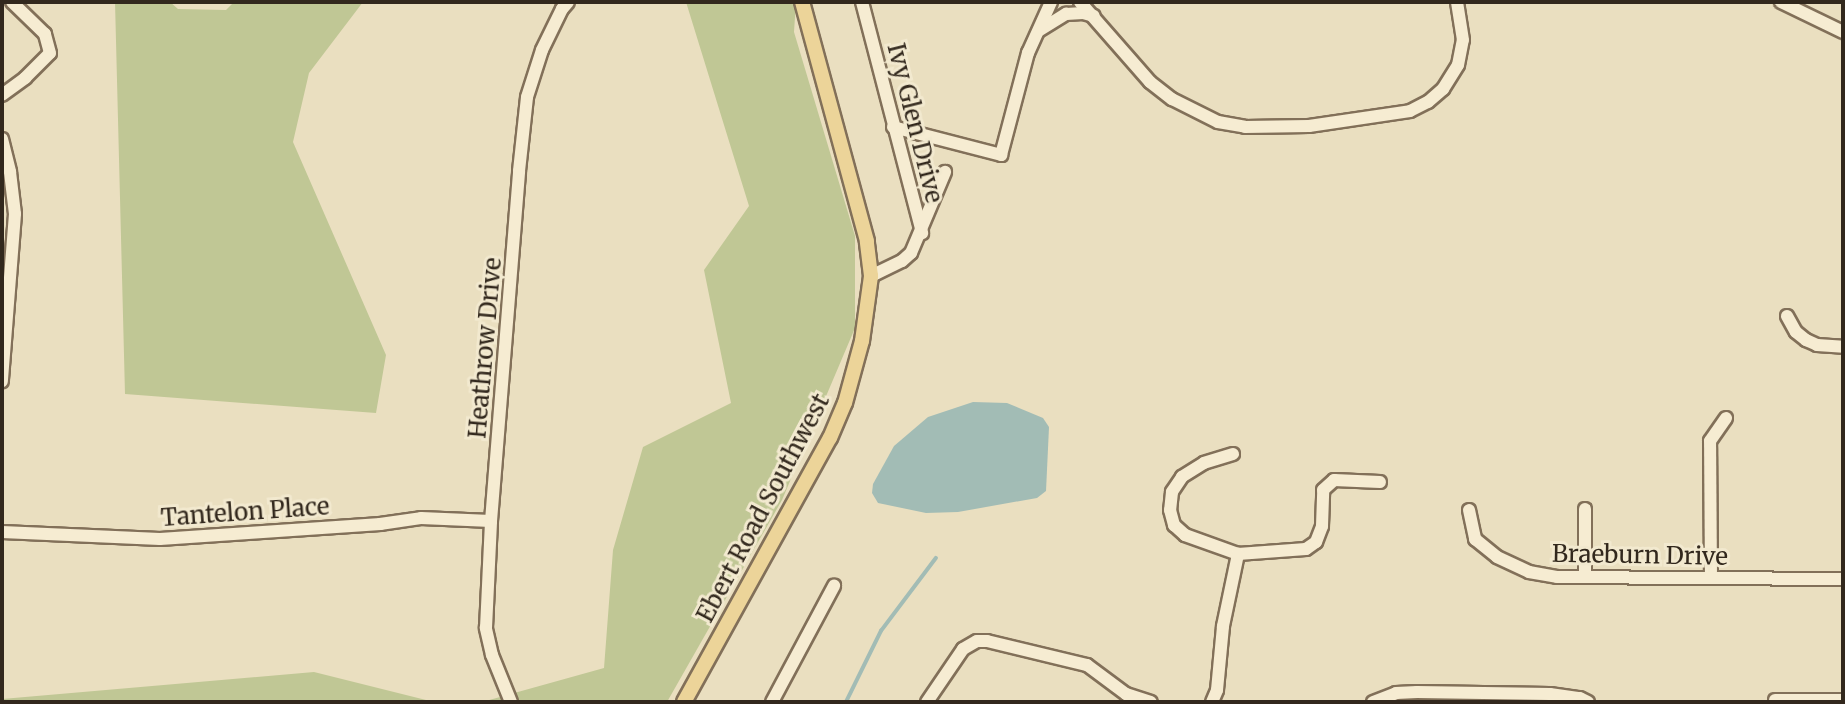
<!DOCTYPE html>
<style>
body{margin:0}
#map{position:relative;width:1845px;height:704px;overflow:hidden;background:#eadfc0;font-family:Merriweather,serif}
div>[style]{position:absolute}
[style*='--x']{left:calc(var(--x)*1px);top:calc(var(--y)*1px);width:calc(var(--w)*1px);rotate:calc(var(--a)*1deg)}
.green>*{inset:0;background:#c0c795}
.water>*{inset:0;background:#a2bcb5}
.stream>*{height:3.5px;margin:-1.75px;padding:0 1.75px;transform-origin:1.75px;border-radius:1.75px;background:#a2bcb5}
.roads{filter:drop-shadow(2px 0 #827059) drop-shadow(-2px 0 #827059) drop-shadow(0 2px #827059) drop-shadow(0 -2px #827059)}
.minor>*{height:12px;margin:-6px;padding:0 6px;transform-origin:6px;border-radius:6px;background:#f6ecd2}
.major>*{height:14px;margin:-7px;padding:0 7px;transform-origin:7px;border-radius:7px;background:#ecd499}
span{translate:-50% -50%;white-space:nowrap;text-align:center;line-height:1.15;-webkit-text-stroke:6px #f2e9cf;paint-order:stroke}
.street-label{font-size:24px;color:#32281d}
.frame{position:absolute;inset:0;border:4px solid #32281d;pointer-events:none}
</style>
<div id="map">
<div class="green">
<i style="clip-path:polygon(115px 2px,170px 2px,178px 9px,226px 10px,234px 2px,363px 2px,309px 73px,293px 142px,386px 355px,376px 413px,125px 394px)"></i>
<i style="clip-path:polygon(686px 2px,796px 2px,794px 32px,855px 236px,855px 328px,782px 500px,667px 702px,482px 702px,604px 668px,613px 550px,643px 447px,731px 403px,704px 270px,749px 206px)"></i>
<i style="clip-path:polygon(314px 672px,434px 702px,2px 702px,2px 699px)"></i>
</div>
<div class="water">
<i style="clip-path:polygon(973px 402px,1007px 403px,1043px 418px,1049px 427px,1046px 491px,1037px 498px,958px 512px,926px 513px,878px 503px,872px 493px,873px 484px,894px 446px,928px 417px)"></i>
</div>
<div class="stream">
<i style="--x:846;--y:702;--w:79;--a:-63.8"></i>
<i style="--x:881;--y:631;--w:91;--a:-53"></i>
</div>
<div class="roads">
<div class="minor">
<i style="--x:862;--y:2;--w:239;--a:75.4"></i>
<i style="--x:1080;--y:2;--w:106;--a:48.8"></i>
<i style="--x:1150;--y:82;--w:28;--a:38"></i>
<i style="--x:1172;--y:99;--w:51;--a:26.6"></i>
<i style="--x:1218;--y:122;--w:27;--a:10"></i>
<i style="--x:1245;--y:127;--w:64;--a:-0.9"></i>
<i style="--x:1309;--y:126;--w:102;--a:-8.4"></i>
<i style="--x:1410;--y:111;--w:20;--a:-27"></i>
<i style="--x:1428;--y:102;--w:20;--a:-41"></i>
<i style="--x:1443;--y:89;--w:28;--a:-58"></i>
<i style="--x:1458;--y:65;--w:25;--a:-79"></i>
<i style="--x:1463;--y:40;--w:38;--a:-99"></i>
<i style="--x:1781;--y:2;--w:69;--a:25.8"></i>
<i style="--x:1040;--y:30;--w:31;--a:-32"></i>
<i style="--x:1066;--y:14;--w:17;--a:-3"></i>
<i style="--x:1083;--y:13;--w:11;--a:15"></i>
<i style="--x:2;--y:95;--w:29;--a:-36"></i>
<i style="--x:25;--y:78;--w:35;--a:-45"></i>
<i style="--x:50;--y:53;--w:20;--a:-105"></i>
<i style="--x:45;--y:34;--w:46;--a:-135.9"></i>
<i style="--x:893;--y:127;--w:112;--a:14.5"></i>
<i style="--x:1001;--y:155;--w:106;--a:-75.2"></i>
<i style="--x:1028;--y:53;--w:56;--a:-65.7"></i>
<i style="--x:2;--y:139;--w:34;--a:76"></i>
<i style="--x:10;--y:172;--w:42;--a:83.2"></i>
<i style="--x:15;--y:214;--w:168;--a:94.5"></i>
<i style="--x:871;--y:276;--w:34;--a:-26"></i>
<i style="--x:902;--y:261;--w:12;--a:-42"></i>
<i style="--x:911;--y:253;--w:88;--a:-67.2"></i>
<i style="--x:1787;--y:316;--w:18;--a:61"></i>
<i style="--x:1796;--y:332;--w:13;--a:39"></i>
<i style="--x:1806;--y:340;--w:12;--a:24"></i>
<i style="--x:1817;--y:345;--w:26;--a:4"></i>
<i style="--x:1233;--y:454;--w:30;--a:163"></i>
<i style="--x:1204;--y:463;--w:26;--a:148"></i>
<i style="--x:1182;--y:477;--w:18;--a:124"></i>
<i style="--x:1172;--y:492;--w:18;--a:96"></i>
<i style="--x:1170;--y:510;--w:16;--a:75"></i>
<i style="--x:1174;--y:525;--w:15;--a:42"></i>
<i style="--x:1185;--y:535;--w:56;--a:19.7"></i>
<i style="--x:1238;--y:554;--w:68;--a:-4.2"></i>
<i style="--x:1306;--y:549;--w:12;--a:-35"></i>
<i style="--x:1316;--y:542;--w:17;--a:-69"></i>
<i style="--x:1322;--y:526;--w:36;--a:-88"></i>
<i style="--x:1323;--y:490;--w:15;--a:-42"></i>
<i style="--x:1334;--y:480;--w:46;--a:2.5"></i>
<i style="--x:1469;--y:510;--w:30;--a:78"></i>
<i style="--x:1475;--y:539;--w:28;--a:39"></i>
<i style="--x:1497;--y:557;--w:35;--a:25"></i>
<i style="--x:1529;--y:572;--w:28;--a:10"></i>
<i style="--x:1557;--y:577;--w:286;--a:0.4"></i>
<i style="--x:2;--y:532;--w:158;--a:2.5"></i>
<i style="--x:160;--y:539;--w:221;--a:-3.9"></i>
<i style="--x:380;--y:524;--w:41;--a:-8.3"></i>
<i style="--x:421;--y:518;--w:70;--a:2.5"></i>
<i style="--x:1585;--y:577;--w:68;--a:-90"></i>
<i style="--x:1711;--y:577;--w:136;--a:-90.4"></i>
<i style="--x:1710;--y:441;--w:28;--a:-55"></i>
<i style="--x:1775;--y:700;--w:68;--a:0"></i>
<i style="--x:511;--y:702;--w:51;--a:-112"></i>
<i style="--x:492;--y:655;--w:28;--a:-103"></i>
<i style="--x:486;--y:628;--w:107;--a:-87.3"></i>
<i style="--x:491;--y:521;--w:351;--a:-85.4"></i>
<i style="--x:519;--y:171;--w:74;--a:-83.8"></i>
<i style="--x:527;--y:97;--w:49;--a:-72.3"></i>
<i style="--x:542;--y:50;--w:46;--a:-64"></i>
<i style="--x:562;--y:9;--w:9;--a:-49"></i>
<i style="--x:772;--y:702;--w:132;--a:-61.9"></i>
<i style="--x:927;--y:702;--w:64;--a:-55.8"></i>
<i style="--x:963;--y:649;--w:16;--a:-30"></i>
<i style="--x:977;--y:641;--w:10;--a:0"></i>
<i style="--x:987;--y:641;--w:103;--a:13.5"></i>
<i style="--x:1087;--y:665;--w:49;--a:36.6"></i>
<i style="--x:1126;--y:694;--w:26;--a:18"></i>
<i style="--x:1212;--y:702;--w:13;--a:-67"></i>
<i style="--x:1217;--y:690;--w:64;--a:-84.6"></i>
<i style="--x:1223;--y:626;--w:74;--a:-78.2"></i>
<i style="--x:1373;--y:702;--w:25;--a:-21"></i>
<i style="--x:1396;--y:693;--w:21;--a:-3"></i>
<i style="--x:1417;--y:692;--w:133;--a:0.9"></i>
<i style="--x:1550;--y:694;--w:30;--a:8"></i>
<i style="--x:1580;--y:698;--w:9;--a:27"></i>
</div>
<div class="major">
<i style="--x:684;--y:702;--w:302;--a:-61.1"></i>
<i style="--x:830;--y:438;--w:38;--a:-67"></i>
<i style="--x:845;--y:403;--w:64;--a:-74.7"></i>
<i style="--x:862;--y:341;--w:66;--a:-82.1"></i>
<i style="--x:871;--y:276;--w:35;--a:-97"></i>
<i style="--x:867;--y:241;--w:248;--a:-105.2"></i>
</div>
</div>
<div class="street-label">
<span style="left:915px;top:123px;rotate:76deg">Ivy Glen Drive</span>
<span style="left:485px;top:348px;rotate:-85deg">Heathrow Drive</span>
<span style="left:763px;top:508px;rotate:-62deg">Ebert Road Southwest</span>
<span style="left:245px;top:512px;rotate:-4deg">Tantelon Place</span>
<span style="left:1640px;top:555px;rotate:1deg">Braeburn Drive</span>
</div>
<div class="frame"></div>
</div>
